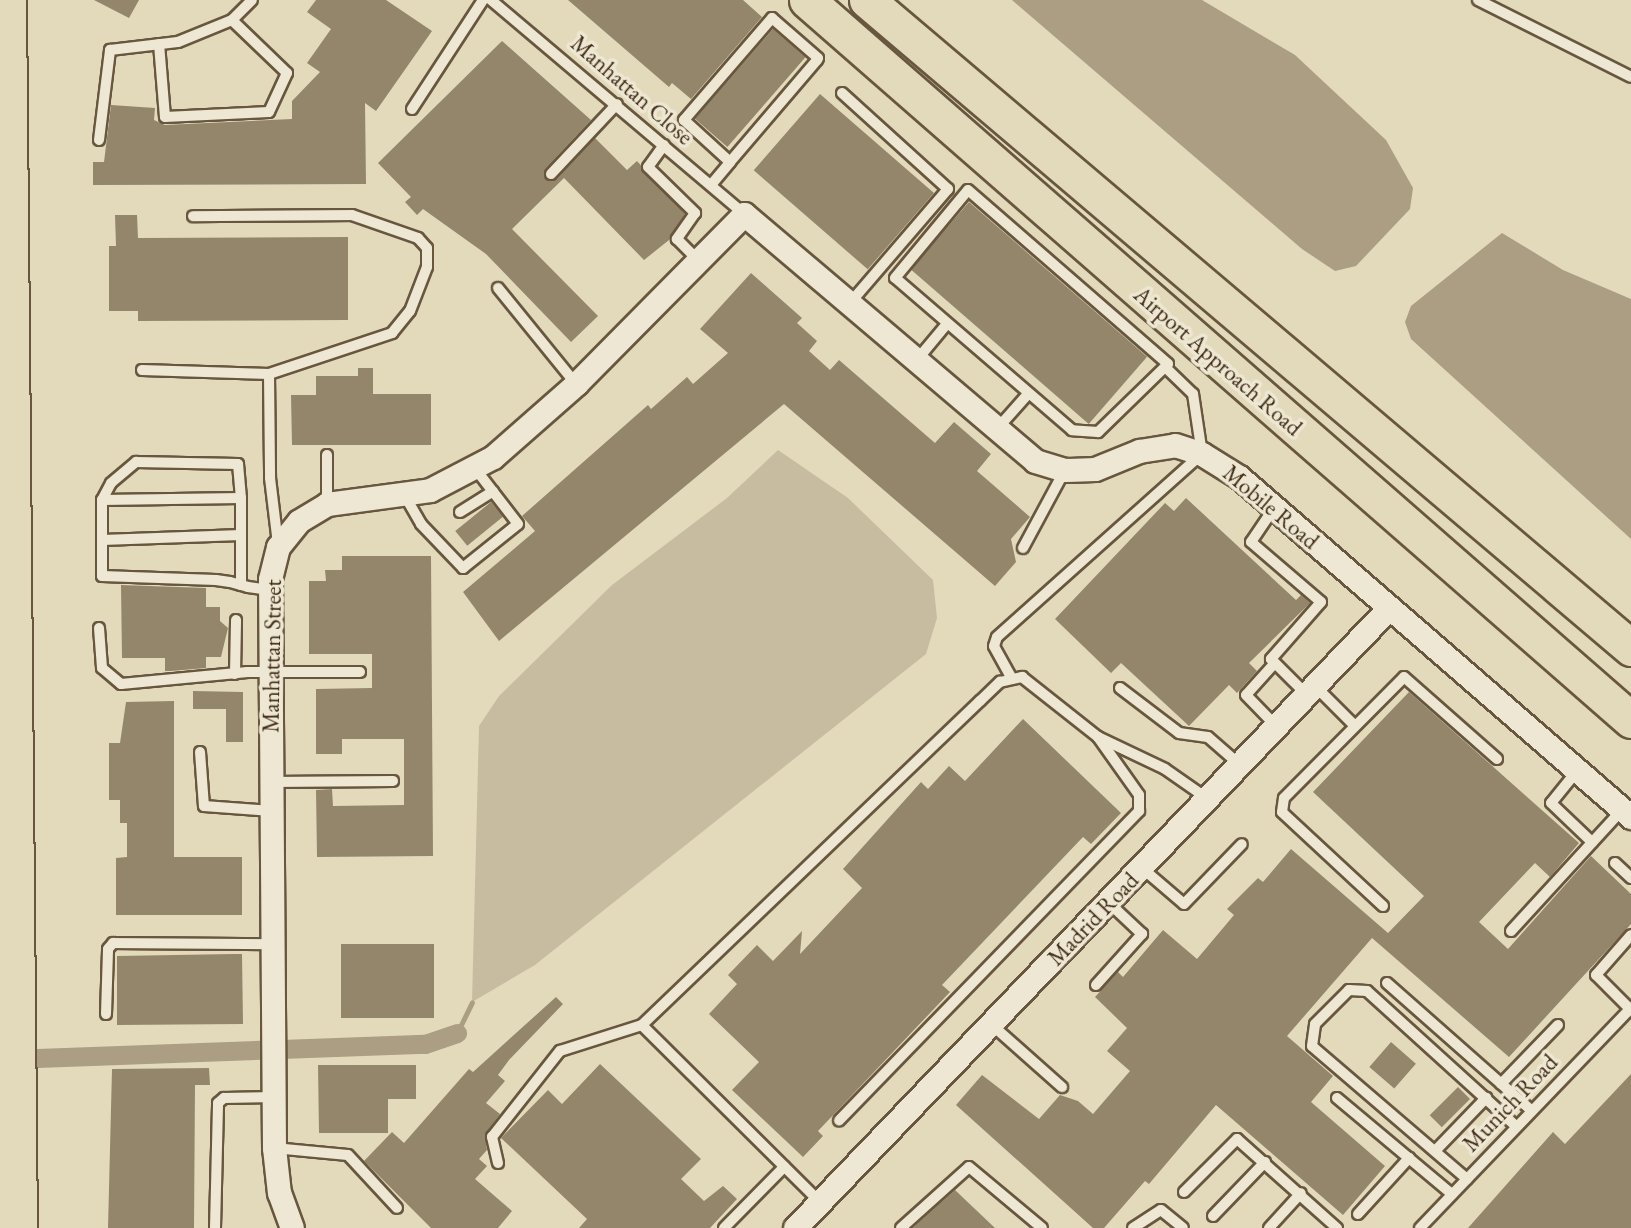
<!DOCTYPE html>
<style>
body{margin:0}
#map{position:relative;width:1631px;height:1228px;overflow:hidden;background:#e3dabc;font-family:"EB Garamond",serif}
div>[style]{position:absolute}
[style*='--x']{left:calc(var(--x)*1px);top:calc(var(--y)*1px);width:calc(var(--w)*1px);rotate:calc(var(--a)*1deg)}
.green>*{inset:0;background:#c7bc9f}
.water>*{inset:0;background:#ab9e83}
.stream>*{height:5px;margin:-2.5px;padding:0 2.5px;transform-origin:2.5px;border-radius:2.5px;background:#ab9e83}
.canal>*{height:19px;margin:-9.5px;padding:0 9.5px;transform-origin:9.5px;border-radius:9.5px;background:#ab9e83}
.building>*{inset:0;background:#94866b;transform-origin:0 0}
.roads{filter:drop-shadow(2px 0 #68573e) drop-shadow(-2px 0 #68573e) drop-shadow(0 2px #68573e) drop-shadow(0 -2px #68573e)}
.lane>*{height:10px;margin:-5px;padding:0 5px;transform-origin:5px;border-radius:5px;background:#ede7d3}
.street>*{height:23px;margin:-11.5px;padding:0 11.5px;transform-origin:11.5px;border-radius:11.5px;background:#ede7d3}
.primary>*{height:35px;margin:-17.5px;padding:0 17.5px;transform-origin:17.5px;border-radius:17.5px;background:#e3dabc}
.highway>*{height:38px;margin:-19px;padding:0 19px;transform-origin:19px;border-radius:19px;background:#e3dabc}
span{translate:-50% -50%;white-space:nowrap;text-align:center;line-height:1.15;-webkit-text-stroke:7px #ede7d3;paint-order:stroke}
.street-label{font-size:23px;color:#3f2b14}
</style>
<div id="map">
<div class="green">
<i style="clip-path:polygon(778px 450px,848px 498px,933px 580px,937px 618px,926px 654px,535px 965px,472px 1002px,479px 726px,499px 696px,612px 585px,727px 498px)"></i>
</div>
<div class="water">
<i style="clip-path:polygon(1012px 0,1202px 0,1295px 55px,1386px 140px,1413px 188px,1410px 209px,1356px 266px,1335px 271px,1302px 249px)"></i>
<i style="clip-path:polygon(1502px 233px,1563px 270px,1631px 299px,1631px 539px,1411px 339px,1405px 322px,1411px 306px)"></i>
</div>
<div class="stream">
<i style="--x:457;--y:1033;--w:34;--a:-64"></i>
</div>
<div class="canal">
<i style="--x:37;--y:1058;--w:388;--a:-2.1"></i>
<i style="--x:425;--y:1044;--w:34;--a:-19"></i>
</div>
<div class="building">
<i style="clip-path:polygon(94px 0,139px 0,129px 18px)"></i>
<i style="clip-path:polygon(316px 0,386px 0,432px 31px,376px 111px,365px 103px,366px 184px,93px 185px,93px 162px,104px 162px,111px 105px,155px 108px,154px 120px,165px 125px,292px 119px,292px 101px,320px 72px,307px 63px,331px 29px,307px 12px)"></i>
<i style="clip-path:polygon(568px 0,743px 0,762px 17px,691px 99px,672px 83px,669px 87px)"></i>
<i style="left:773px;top:29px;width:43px;height:119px;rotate:41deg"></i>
<i style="clip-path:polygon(502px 41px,591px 120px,545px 169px,545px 179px,557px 179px,595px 138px,627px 170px,637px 161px,685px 214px,669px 240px,644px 260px,564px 178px,512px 229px,598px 316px,571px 342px,486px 254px,423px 209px,417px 215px,405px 202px,411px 197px,378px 163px)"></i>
<i style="left:820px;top:94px;width:151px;height:101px;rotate:41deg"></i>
<i style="left:969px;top:202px;width:236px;height:89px;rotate:41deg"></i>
<i style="clip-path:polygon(115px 215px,137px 215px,138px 238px,348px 237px,348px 320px,138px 321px,138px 311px,109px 311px,109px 246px,116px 246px)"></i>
<i style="clip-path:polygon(751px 273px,802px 318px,797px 323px,817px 341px,809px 351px,830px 370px,839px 360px,935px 443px,954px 422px,991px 454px,977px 471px,1030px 517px,1011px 539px,1016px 562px,995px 586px,784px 404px,499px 641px,463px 592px,535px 531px,522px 516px,648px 405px,651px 409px,687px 377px,693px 384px,728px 353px,700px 329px)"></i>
<i style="clip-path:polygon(358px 368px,373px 368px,373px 394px,431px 394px,431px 445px,292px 445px,291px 395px,316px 395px,316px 376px,358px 376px)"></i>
<i style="clip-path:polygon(1186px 498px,1296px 600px,1301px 595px,1310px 603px,1249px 663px,1257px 671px,1237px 693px,1229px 685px,1189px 726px,1121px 663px,1111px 673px,1055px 619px,1165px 503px,1174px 511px)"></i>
<i style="left:491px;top:502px;width:19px;height:46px;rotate:51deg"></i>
<i style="clip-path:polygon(342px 556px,431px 556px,433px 856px,317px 857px,316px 790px,332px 789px,333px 806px,404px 805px,404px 739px,342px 739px,342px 754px,316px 754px,316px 689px,372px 688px,372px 654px,309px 654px,309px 581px,326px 581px,325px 570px,342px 570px)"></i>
<i style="clip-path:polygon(121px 585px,206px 588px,206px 607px,220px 607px,220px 621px,228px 628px,221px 657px,206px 657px,206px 668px,171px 671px,165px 671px,165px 658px,122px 658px)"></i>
<i style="clip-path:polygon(193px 691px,243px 692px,243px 742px,226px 742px,226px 709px,193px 709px)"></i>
<i style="clip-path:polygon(1409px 692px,1579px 843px,1550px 877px,1535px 863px,1479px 922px,1508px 949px,1591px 856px,1631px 894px,1631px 924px,1509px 1057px,1372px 938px,1287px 1036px,1333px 1076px,1311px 1102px,1385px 1166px,1343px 1215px,1216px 1105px,1149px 1184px,1145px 1181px,1104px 1228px,1093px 1228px,956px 1105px,982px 1075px,1039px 1119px,1060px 1095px,1078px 1101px,1093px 1114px,1130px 1071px,1107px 1051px,1127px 1028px,1095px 997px,1118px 972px,1123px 977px,1163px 930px,1197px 959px,1234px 915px,1227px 909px,1258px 878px,1263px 882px,1291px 849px,1388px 933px,1424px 896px,1313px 792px)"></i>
<i style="clip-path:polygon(174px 701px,174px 857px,242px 857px,242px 915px,116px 915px,116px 858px,127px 857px,127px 823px,120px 823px,120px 800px,109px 800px,109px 743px,120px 743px,126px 702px)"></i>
<i style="clip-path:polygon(1023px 719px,1121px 813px,1091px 844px,1083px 837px,942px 985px,950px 992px,818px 1131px,823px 1136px,803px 1157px,732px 1090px,759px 1062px,709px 1014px,737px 984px,728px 975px,757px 945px,773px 961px,802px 931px,800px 954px,862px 888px,843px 869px,921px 782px,928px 789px,949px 766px,965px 781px)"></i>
<i style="left:434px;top:944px;width:74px;height:93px;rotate:90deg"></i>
<i style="clip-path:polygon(234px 954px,242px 954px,243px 1024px,117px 1025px,117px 956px)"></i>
<i style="clip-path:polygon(556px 997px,563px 1004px,509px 1060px,498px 1075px,505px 1081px,486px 1103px,500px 1114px,485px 1135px,487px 1150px,479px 1159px,487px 1166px,475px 1179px,512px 1211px,498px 1228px,431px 1228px,364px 1161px,392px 1132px,404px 1143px,469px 1069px,473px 1072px)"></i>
<i style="left:1391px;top:1042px;width:33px;height:33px;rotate:41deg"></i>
<i style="clip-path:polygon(600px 1064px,701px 1159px,681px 1179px,704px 1201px,723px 1186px,737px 1199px,710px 1228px,579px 1228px,587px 1219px,501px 1138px,548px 1090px,562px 1104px)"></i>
<i style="clip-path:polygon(318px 1065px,416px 1065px,416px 1099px,388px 1099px,388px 1133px,319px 1133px)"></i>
<i style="clip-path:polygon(209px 1068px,210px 1085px,195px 1085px,194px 1228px,108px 1228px,112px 1069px)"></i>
<i style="clip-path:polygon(1631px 1074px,1631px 1228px,1468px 1228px,1553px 1132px,1565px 1144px)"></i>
<i style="left:1458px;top:1087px;width:17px;height:40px;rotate:45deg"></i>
<i style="clip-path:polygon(955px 1190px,995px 1228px,913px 1228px,916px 1225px)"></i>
</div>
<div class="roads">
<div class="lane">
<i style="--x:491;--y:0;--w:331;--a:40.2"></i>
<i style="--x:1478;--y:0;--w:171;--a:26.7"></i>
<i style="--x:159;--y:44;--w:73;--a:85.3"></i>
<i style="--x:165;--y:117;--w:104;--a:-2.8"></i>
<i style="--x:269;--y:112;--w:43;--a:-65.2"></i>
<i style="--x:287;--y:73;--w:76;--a:-136.1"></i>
<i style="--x:842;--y:93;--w:143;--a:42.2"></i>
<i style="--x:948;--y:189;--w:152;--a:130.7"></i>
<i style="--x:412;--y:109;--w:130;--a:-56.9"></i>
<i style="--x:99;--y:140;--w:91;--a:-83"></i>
<i style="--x:110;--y:50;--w:68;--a:-6.7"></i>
<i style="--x:178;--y:42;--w:58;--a:-22.2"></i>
<i style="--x:232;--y:20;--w:28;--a:-45"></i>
<i style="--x:664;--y:145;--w:27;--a:126"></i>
<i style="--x:648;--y:167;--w:66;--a:44.4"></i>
<i style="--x:695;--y:213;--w:32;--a:125"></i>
<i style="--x:677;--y:239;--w:31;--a:45"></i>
<i style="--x:551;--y:174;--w:96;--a:-46.7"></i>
<i style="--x:711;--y:185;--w:30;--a:-50"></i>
<i style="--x:730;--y:162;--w:134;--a:-49.5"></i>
<i style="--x:817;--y:60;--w:2;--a:-63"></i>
<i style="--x:818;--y:58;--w:61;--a:-139"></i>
<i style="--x:772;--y:18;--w:135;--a:130.8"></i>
<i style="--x:684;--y:120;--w:62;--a:42.4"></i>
<i style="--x:968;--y:190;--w:265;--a:41"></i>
<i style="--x:1168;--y:364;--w:98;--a:135.8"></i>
<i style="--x:1098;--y:432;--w:26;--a:-176"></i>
<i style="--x:1072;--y:430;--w:233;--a:-139.3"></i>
<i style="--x:895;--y:278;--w:114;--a:-50.3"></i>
<i style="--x:498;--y:288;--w:124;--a:50.9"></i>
<i style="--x:916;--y:361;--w:47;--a:-50.2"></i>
<i style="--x:142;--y:370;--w:127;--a:1.8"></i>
<i style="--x:269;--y:374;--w:130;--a:-18.4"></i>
<i style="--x:392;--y:333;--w:28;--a:-51"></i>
<i style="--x:410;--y:311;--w:47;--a:-68.9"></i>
<i style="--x:427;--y:267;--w:19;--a:-90"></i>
<i style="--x:427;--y:248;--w:13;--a:-132"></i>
<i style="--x:418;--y:238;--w:70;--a:-160.8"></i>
<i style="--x:352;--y:215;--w:159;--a:179.6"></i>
<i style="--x:269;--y:374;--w:104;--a:89.4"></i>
<i style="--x:270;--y:478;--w:66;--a:83.1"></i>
<i style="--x:996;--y:430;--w:48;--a:-48.4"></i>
<i style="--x:327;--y:455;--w:49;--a:90"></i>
<i style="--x:405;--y:496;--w:32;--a:60"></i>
<i style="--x:421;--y:524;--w:61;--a:46.3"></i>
<i style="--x:463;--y:568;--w:70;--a:-38.7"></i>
<i style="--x:518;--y:524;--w:72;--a:-127.7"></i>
<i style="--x:102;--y:500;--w:19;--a:-62"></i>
<i style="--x:111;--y:483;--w:33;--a:-40"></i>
<i style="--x:136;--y:462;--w:102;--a:1.1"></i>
<i style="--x:238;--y:464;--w:34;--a:85"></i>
<i style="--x:1274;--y:508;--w:41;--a:124.1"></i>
<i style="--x:1251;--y:542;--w:92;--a:40.6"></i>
<i style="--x:1321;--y:602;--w:76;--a:131.3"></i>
<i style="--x:1271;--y:659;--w:51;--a:45"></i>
<i style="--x:460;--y:512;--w:39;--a:-32"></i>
<i style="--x:102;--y:540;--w:139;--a:-2.1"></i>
<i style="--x:1023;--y:548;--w:89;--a:-61.7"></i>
<i style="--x:241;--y:585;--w:87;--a:-90"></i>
<i style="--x:241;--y:498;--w:139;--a:179.2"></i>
<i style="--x:102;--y:500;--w:76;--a:90"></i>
<i style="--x:102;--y:576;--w:114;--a:2"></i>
<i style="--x:216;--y:580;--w:14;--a:8"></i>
<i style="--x:230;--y:582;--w:11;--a:15"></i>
<i style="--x:241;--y:585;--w:7;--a:16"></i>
<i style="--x:248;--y:587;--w:22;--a:8"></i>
<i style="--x:99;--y:628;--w:40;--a:85.7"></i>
<i style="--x:102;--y:668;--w:25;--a:40"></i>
<i style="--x:121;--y:684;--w:127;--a:-5.4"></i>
<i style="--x:247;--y:672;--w:113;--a:0"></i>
<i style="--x:1273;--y:665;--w:40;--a:132"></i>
<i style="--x:1246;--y:695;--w:45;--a:45.9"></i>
<i style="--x:235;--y:674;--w:54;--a:-88.9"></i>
<i style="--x:1011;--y:677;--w:35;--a:-119"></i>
<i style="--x:994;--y:646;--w:9;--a:-72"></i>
<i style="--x:997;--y:637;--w:275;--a:-41.8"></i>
<i style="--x:1202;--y:454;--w:61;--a:-98.5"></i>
<i style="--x:1193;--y:394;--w:36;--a:-136"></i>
<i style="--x:1315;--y:686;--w:55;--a:45"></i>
<i style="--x:1120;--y:688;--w:74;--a:37.3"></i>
<i style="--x:1179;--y:733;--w:29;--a:8"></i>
<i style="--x:1208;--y:737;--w:43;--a:41.2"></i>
<i style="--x:1098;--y:737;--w:74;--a:25.5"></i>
<i style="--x:1165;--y:769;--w:52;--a:34.9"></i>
<i style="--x:200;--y:752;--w:54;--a:85.8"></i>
<i style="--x:204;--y:806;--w:68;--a:4.2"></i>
<i style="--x:1577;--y:771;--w:41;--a:129.1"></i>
<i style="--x:1551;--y:803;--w:57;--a:43.6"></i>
<i style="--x:271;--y:782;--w:122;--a:-0.5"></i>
<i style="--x:1615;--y:863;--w:22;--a:43"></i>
<i style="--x:1142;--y:868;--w:55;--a:40.6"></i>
<i style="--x:1184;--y:904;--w:83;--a:-46"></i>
<i style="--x:1383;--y:906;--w:138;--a:-137.1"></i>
<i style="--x:1282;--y:812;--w:14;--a:-82"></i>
<i style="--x:1284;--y:798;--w:170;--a:-45.2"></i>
<i style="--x:1404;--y:677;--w:124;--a:41.4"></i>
<i style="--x:1511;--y:931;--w:164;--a:-47.5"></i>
<i style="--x:1387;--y:983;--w:193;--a:41.4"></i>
<i style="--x:1096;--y:985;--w:69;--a:-48"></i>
<i style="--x:1142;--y:934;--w:45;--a:-136.8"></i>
<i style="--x:1630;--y:1009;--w:48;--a:-135"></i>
<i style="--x:1596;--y:975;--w:53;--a:-48.8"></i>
<i style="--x:106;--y:1014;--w:65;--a:-88.2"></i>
<i style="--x:108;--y:949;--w:8;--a:-50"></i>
<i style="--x:113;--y:943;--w:160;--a:0.4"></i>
<i style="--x:991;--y:1024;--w:95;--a:41.6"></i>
<i style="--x:1501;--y:1084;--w:82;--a:-46"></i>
<i style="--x:1337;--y:1098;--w:150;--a:39.9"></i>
<i style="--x:274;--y:1148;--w:74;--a:5.4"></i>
<i style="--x:348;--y:1155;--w:72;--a:47.2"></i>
<i style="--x:1435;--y:1151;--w:74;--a:-46.1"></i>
<i style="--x:498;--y:1163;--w:27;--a:-103"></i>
<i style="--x:492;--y:1137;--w:110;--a:-51.7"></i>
<i style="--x:560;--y:1051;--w:86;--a:-17.6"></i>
<i style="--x:1467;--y:1179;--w:204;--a:-139.4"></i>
<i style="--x:1312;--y:1046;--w:22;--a:-82"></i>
<i style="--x:1315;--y:1024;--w:48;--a:-45"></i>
<i style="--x:1349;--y:990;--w:18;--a:3"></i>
<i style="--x:1367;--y:991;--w:202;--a:42.2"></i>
<i style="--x:1184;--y:1192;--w:75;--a:-45"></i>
<i style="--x:1237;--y:1139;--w:134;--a:41.7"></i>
<i style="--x:820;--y:1202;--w:251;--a:-135.2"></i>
<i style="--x:642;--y:1025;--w:468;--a:-43.8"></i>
<i style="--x:980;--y:701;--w:28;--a:-44"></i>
<i style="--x:1000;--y:682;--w:23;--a:-13"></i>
<i style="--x:1022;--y:677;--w:97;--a:38.3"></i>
<i style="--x:1098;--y:737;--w:71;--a:54.7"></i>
<i style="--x:1139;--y:795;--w:16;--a:90"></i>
<i style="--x:1139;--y:811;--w:431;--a:134.1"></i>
<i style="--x:1358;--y:1214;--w:76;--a:-47.7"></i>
<i style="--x:1213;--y:1216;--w:75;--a:-46.1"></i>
<i style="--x:215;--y:1228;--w:125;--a:-88.6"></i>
<i style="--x:218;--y:1103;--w:8;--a:-40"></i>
<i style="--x:224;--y:1098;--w:50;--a:-1.1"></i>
<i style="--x:724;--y:1228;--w:86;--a:-45.5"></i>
<i style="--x:901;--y:1228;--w:91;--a:-41.9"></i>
<i style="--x:969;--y:1167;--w:95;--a:39.9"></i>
<i style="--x:1133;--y:1228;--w:33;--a:-33"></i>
<i style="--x:1161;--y:1210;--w:28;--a:39"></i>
<i style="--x:1269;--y:1228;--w:47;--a:-47.6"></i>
<i style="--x:1420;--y:1228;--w:305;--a:-46.2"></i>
</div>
<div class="street">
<i style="--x:292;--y:1228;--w:37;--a:-110"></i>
<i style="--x:279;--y:1193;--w:45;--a:-96.3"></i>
<i style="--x:274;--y:1148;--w:569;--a:-90.4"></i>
<i style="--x:270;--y:579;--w:33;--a:-76"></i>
<i style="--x:278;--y:547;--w:33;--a:-51"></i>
<i style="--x:299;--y:521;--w:33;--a:-31"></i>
<i style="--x:327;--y:504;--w:104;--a:-7.7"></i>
<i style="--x:430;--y:490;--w:71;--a:-27.6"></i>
<i style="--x:493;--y:457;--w:111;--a:-41.3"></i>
<i style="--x:576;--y:384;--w:239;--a:-45.3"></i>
<i style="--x:744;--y:214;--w:382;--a:40.3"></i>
<i style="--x:1035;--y:461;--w:31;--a:17"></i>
<i style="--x:1065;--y:470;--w:30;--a:-2"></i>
<i style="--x:1095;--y:469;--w:48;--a:-22.2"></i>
<i style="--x:1139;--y:451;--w:36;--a:-9"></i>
<i style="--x:1175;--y:445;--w:28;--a:18"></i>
<i style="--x:1202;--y:454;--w:44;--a:31.9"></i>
<i style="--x:1239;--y:477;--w:519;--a:40.94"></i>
<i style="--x:795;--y:1228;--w:859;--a:-46.23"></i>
</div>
<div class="primary">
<i style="--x:807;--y:0;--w:1094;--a:41.15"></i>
<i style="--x:867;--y:0;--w:1002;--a:40.3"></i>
</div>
<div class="highway">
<i style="--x:7;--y:0;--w:1228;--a:89.49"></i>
</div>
</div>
<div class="street-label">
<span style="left:632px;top:90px;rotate:41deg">Manhattan Close</span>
<span style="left:1218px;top:361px;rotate:41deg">Airport Approach Road</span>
<span style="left:1271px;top:507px;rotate:40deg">Mobile Road</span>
<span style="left:272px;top:656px;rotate:-89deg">Manhattan Street</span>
<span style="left:1093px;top:919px;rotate:-46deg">Madrid Road</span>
<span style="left:1510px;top:1103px;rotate:-46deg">Munich Road</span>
</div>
</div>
